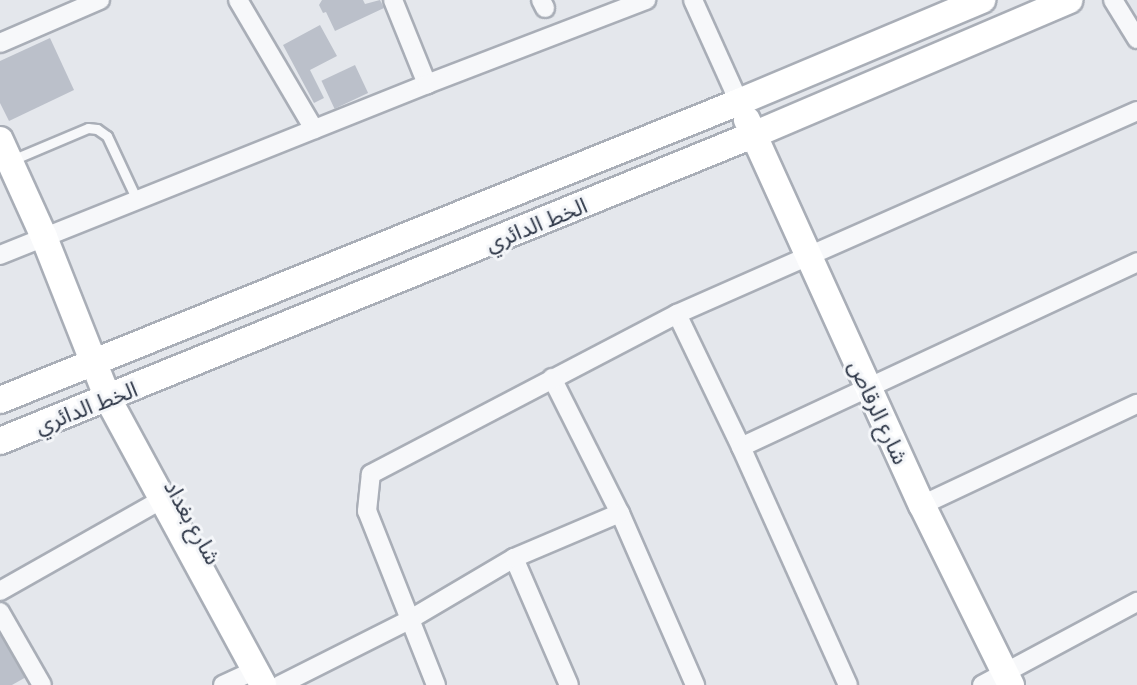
<!DOCTYPE html>
<meta charset="utf-8">
<style>
body{margin:0}
#map{position:relative;width:1137px;height:685px;overflow:hidden;background:#e4e7ec;font-family:"Exo 2","Noto Sans Arabic",sans-serif}
div>[style]{position:absolute}
[style*='--x']{left:calc(var(--x)*1px);top:calc(var(--y)*1px);width:calc(var(--w)*1px);rotate:calc(var(--a)*1deg)}
.building>*{inset:0;background:#bbc0ca;transform-origin:0 0}
.roads{filter:drop-shadow(2px 0 #a9aeb7) drop-shadow(-2px 0 #a9aeb7) drop-shadow(0 2px #a9aeb7) drop-shadow(0 -2px #a9aeb7)}
.lane>*{height:9px;margin:-4.5px;padding:0 4.5px;transform-origin:4.5px;border-radius:4.5px;background:#f7f8fa}
.street>*{height:18px;margin:-9px;padding:0 9px;transform-origin:9px;border-radius:9px;background:#f7f8fa}
.secondary>*{height:26px;margin:-13px;padding:0 13px;transform-origin:13px;border-radius:13px;background:#fff}
span{translate:-50% -50%;white-space:nowrap;text-align:center;line-height:1.15;-webkit-text-stroke:6px #f4f6f9;paint-order:stroke}
.street-label{font-size:22px;color:#2b3445}
</style>
<div id="map">
<div class="building">
<i style="clip-path:polygon(322px 0,363px 0,365px 4px,380px 0,384px 8px,335px 31px,326px 12px,323px 13px,319px 5px)"></i>
<i style="clip-path:polygon(320px 25px,337px 56px,310px 70px,324px 98px,314px 103px,283px 45px)"></i>
<i style="clip-path:polygon(50px 38px,74px 90px,9px 121px,0 103px,0 61px)"></i>
<i style="left:355px;top:65px;width:31px;height:37px;rotate:65deg"></i>
<i style="clip-path:polygon(0 617px,35px 672px,12px 685px,0 685px)"></i>
</div>
<div class="roads">
<div class="lane">
<i style="--x:12;--y:160;--w:82;--a:-22.8"></i>
<i style="--x:88;--y:128;--w:9;--a:6"></i>
<i style="--x:97;--y:129;--w:12;--a:35"></i>
<i style="--x:107;--y:136;--w:71;--a:64.9"></i>
</div>
<div class="street">
<i style="--x:238;--y:0;--w:150;--a:59.5"></i>
<i style="--x:393;--y:0;--w:91;--a:68"></i>
<i style="--x:541;--y:0;--w:9;--a:63"></i>
<i style="--x:693;--y:0;--w:112;--a:65.7"></i>
<i style="--x:1113;--y:0;--w:46;--a:58.4"></i>
<i style="--x:0;--y:43;--w:109;--a:-23.3"></i>
<i style="--x:0;--y:255;--w:460;--a:-21.8"></i>
<i style="--x:427;--y:84;--w:235;--a:-21"></i>
<i style="--x:677;--y:314;--w:148;--a:64.3"></i>
<i style="--x:741;--y:447;--w:261;--a:65.8"></i>
<i style="--x:552;--y:378;--w:151;--a:63.3"></i>
<i style="--x:620;--y:513;--w:188;--a:66.4"></i>
<i style="--x:741;--y:447;--w:437;--a:-25"></i>
<i style="--x:922;--y:505;--w:238;--a:-25.2"></i>
<i style="--x:514;--y:558;--w:138;--a:66.6"></i>
<i style="--x:0;--y:591;--w:185;--a:-29.5"></i>
<i style="--x:0;--y:612;--w:84;--a:60.1"></i>
<i style="--x:223;--y:685;--w:33;--a:-25"></i>
<i style="--x:280;--y:685;--w:144;--a:-26.7"></i>
<i style="--x:409;--y:620;--w:122;--a:-30.6"></i>
<i style="--x:514;--y:558;--w:115;--a:-23"></i>
<i style="--x:436;--y:685;--w:187;--a:-111.6"></i>
<i style="--x:367;--y:511;--w:37;--a:-84"></i>
<i style="--x:371;--y:474;--w:345;--a:-27.6"></i>
<i style="--x:677;--y:314;--w:503;--a:-23.81"></i>
<i style="--x:982;--y:685;--w:176;--a:-28.2"></i>
</div>
<div class="secondary">
<i style="--x:747;--y:120;--w:423;--a:65.6"></i>
<i style="--x:922;--y:505;--w:201;--a:63.7"></i>
<i style="--x:0;--y:140;--w:107;--a:65.6"></i>
<i style="--x:44;--y:237;--w:174;--a:68.4"></i>
<i style="--x:108;--y:399;--w:325;--a:61.5"></i>
<i style="--x:0;--y:400;--w:797;--a:-21.96"></i>
<i style="--x:739;--y:102;--w:264;--a:-22.8"></i>
<i style="--x:0;--y:441;--w:813;--a:-22.12"></i>
<i style="--x:753;--y:135;--w:344;--a:-23.1"></i>
</div>
</div>
<div class="street-label">
<span style="left:536px;top:224px;rotate:-22deg">الخط الدائري</span>
<span style="left:86px;top:407px;rotate:-21deg">الخط الدائري</span>
<span style="left:879px;top:412px;rotate:65deg">شارع الرقاص</span>
<span style="left:193px;top:522px;rotate:61deg">شارع بغداد</span>
</div>
</div>
